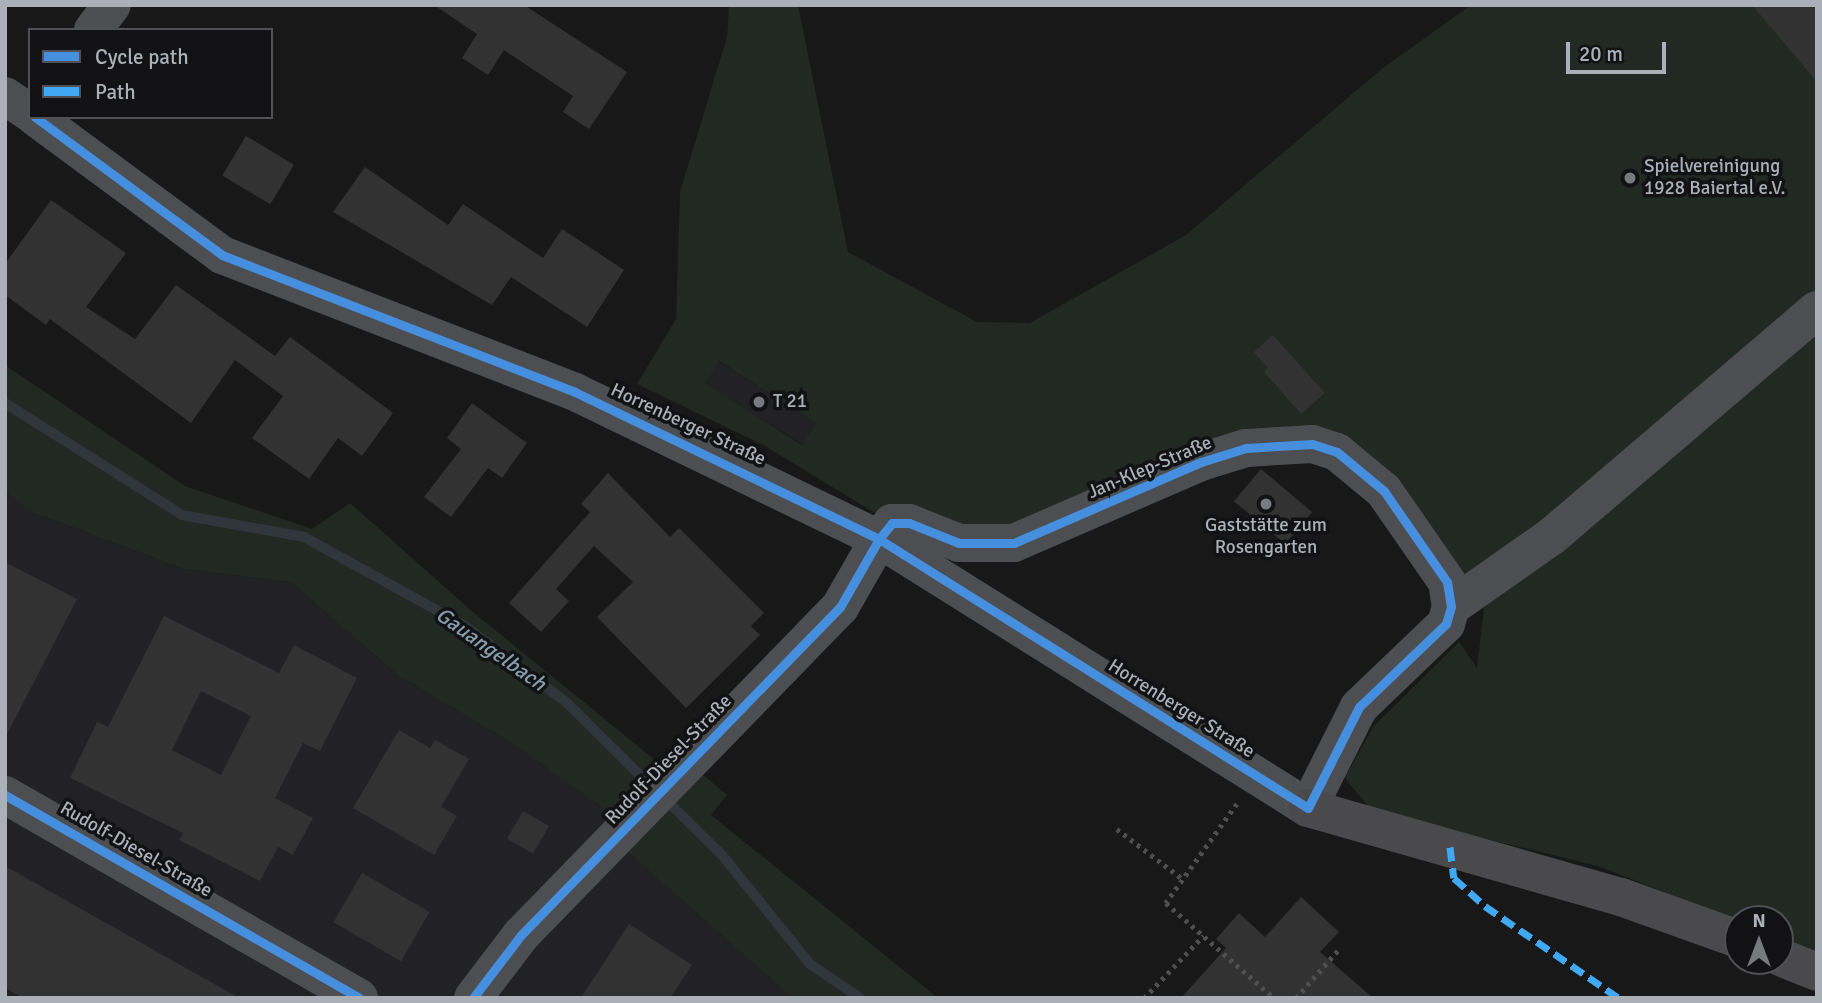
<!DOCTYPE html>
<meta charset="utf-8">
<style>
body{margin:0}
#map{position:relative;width:1822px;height:1003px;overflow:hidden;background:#181818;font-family:Signika,sans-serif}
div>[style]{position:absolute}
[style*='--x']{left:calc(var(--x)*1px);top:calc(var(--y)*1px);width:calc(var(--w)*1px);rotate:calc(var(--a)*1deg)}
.built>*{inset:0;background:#222224;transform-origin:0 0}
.green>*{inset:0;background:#222822}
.stream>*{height:10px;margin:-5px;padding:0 5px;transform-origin:5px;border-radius:5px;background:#30373c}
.building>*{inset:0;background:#323233;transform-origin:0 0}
.path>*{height:4.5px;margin-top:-2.25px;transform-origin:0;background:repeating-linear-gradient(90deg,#4e4f51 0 3.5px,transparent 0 8.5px)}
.minor>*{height:38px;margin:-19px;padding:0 19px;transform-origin:19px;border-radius:19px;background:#4d4e51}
.major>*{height:38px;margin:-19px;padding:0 19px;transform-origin:19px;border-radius:19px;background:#4a4a4c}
.quiet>*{height:7px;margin-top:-3.5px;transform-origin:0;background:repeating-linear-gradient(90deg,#3fa9f5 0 14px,transparent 0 21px)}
.cycleway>*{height:9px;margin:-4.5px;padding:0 4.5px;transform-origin:4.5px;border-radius:4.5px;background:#468fdf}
.dots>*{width:19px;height:19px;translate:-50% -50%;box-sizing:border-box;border:4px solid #121214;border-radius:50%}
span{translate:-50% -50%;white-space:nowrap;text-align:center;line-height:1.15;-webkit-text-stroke:7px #121214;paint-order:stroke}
.poi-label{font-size:19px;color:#abafb7}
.left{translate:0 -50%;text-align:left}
.street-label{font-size:19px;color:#abafb7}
.water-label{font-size:21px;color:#869dae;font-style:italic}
.frame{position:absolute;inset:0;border:7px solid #abafb7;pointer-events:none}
.legend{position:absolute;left:28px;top:28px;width:245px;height:91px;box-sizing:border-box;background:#121214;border:2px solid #4f5155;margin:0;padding:9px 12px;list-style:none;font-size:21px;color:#abafb7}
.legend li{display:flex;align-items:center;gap:14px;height:35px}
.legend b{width:35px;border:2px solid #4f5155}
.north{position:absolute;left:1724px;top:905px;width:70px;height:70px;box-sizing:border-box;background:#121214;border:2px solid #4f5155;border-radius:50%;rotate:0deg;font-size:19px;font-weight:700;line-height:28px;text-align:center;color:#abafb7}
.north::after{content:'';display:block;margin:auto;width:24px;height:32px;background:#787a7f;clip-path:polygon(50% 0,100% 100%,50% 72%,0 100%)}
.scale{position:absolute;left:1566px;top:42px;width:100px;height:32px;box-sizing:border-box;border:4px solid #abafb7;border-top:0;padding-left:9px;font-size:21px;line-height:24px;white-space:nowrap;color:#abafb7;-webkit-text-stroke:5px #121214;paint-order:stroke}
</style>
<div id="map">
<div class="built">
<i style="left:718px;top:361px;width:116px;height:26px;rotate:32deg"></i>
<i style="clip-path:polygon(5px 490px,30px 511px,184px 569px,291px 582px,399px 676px,513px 744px,632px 829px,618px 843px,792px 998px,5px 998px)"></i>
</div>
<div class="green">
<i style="clip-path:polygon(evenodd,729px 5px,798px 5px,848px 252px,977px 322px,1030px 323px,1186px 235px,1383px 68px,1471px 5px,1817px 5px,1817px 955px,1780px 939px,1780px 919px,1738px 921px,1598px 866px,1372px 811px,1345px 778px,1373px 727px,1459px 642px,1477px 668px,1485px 600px,1383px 495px,1286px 448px,1014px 546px,883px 518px,765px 446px,637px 384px,676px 319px,680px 192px,727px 37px,729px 5px,719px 361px,816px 423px,802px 445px,705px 383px,719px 361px)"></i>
<i style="clip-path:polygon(5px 365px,185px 486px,312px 529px,350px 503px,473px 612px,682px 782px,696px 769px,727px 795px,711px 815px,938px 998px,792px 998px,618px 843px,632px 829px,513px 744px,399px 676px,291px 582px,184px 569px,30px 511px,5px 490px)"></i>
</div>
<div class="stream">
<i style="--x:5;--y:403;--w:209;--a:32.3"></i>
<i style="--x:182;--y:515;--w:124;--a:10.2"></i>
<i style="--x:304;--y:537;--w:184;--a:28.9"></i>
<i style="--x:465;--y:626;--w:128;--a:37"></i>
<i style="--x:567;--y:703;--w:121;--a:44.7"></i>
<i style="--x:664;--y:798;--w:81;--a:44.5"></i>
<i style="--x:722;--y:855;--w:140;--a:51.1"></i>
<i style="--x:810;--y:964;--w:60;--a:34.2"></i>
</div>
<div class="building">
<i style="clip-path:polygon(434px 5px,524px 5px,627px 72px,589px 129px,563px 112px,573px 96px,504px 50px,488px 75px,462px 58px,477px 34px)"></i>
<i style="clip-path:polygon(1752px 5px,1817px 5px,1817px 82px)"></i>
<i style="left:246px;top:136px;width:56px;height:46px;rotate:31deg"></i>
<i style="clip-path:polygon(365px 167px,448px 225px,463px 204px,543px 258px,562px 229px,624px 270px,587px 327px,511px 277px,492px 305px,333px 212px)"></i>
<i style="clip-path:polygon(51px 200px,126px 253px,86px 307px,135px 339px,176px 285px,275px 356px,290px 337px,393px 413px,362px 456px,338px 438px,309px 479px,252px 438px,283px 396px,235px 360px,191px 423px,50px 319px,46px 325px,5px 295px,5px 264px)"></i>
<i style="clip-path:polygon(1273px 335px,1325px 393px,1301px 414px,1264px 372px,1268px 368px,1254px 352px)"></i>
<i style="clip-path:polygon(472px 403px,527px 443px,502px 478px,488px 468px,451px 517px,424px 497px,461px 449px,447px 438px)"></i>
<i style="left:1261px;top:469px;width:67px;height:42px;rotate:40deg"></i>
<i style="clip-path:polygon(608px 473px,670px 537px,679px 528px,764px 613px,751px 626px,760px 635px,686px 708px,597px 617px,633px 582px,594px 546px,556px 589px,569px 601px,541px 632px,509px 603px,590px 512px,581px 504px)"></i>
<i style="clip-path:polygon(5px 562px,77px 599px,5px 738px)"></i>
<i style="clip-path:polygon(evenodd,164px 616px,279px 673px,294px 645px,357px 678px,320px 751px,303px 743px,275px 798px,313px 818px,293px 855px,278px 847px,260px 881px,179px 840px,183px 833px,70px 778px,97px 722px,108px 727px,164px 616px,201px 691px,251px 716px,221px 775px,172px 750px,201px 691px)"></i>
<i style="clip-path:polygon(399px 730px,430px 748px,435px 740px,469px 759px,441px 807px,457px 816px,434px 855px,353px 808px)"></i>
<i style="left:523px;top:811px;width:30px;height:32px;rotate:30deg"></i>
<i style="clip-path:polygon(5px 866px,239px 998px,23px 998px,5px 988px)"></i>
<i style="left:362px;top:873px;width:78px;height:57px;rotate:30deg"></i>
<i style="clip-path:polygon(1301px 897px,1339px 932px,1320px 952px,1373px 998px,1181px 998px,1226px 948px,1216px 939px,1239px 913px,1265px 937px)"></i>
<i style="clip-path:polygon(629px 924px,692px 965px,670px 998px,581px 998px)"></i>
</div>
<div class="path">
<i style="--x:1237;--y:804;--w:122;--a:125.6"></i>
<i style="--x:1166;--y:903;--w:144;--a:41.3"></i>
<i style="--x:1117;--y:829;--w:84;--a:37.3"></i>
<i style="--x:1144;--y:998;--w:86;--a:-46.4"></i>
<i style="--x:1296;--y:998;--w:67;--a:-48.7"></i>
</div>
<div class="minor">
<i style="--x:93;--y:30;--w:31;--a:-53"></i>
<i style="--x:5;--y:96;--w:30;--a:34"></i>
<i style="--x:35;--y:117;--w:232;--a:36.4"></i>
<i style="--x:222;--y:255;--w:379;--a:21.2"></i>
<i style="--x:575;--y:392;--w:338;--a:25.8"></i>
<i style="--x:879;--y:539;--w:506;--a:32.09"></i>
<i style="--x:1308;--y:808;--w:113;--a:-63.2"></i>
<i style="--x:1359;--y:707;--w:120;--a:-43.7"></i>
<i style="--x:1446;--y:624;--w:18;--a:-74"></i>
<i style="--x:1451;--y:607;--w:25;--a:-99"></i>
<i style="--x:1447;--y:582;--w:111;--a:-124.7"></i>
<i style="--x:1384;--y:491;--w:61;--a:-140.3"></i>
<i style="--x:1337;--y:452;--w:26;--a:-162"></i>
<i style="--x:1312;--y:444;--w:66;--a:176.5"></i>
<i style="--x:1246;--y:448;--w:47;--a:162.7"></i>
<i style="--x:1201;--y:462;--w:204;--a:156.6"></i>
<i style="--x:1014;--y:543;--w:55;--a:180"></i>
<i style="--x:959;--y:543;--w:54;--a:-158.2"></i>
<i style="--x:909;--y:523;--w:17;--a:180"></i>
<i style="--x:892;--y:523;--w:21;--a:129"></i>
<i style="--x:879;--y:539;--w:78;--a:119.8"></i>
<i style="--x:840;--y:607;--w:458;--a:134.2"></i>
<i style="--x:521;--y:935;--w:79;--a:127.3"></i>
<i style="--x:1451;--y:607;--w:123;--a:-35.1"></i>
<i style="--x:1552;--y:536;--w:348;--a:-40.5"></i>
<i style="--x:5;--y:795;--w:408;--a:29.8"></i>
</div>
<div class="major">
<i style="--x:1308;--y:808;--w:325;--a:15.9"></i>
<i style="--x:1621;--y:897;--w:124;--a:19.7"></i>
<i style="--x:1780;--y:957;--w:40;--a:22"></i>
</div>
<div class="quiet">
<i style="--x:1450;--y:847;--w:31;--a:83"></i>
<i style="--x:1454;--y:878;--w:42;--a:42.1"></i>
<i style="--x:1485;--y:906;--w:163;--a:34.5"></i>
</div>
<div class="cycleway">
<i style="--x:35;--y:117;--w:232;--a:36.4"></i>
<i style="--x:222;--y:255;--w:379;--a:21.2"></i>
<i style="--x:575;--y:392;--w:338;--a:25.8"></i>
<i style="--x:879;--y:539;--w:506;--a:32.09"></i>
<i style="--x:1308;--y:808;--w:113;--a:-63.2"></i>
<i style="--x:1359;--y:707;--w:120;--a:-43.7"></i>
<i style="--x:1446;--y:624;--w:18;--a:-74"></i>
<i style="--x:1451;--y:607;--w:25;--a:-99"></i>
<i style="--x:1447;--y:582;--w:111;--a:-124.7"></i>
<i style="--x:1384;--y:491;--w:61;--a:-140.3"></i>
<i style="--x:1337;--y:452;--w:26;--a:-162"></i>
<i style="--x:1312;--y:444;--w:66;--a:176.5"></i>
<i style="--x:1246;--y:448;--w:47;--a:162.7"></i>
<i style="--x:1201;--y:462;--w:204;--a:156.6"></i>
<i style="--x:1014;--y:543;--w:55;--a:180"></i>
<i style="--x:959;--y:543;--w:54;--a:-158.2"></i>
<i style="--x:909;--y:523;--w:17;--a:180"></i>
<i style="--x:892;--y:523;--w:21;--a:129"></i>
<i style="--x:879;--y:539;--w:78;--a:119.8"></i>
<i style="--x:840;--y:607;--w:458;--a:134.2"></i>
<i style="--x:521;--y:935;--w:79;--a:127.3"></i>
<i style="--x:5;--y:795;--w:408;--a:29.8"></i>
</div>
<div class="dots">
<i style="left:1630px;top:178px;background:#787a7f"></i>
<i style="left:759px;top:402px;background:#787a7f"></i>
<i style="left:1266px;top:504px;background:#787a7f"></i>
</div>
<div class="poi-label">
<span class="left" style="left:1644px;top:178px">Spielvereinigung<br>1928 Baiertal e.V.</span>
<span class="left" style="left:773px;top:402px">T 21</span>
<span style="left:1266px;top:537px">Gaststätte zum<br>Rosengarten</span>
</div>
<div class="street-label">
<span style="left:688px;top:425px;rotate:25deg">Horrenberger Straße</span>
<span style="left:1150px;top:468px;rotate:-23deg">Jan-Klep-Straße</span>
<span style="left:1181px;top:709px;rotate:32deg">Horrenberger Straße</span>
<span style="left:669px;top:760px;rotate:-46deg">Rudolf-Diesel-Straße</span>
<span style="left:136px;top:850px;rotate:30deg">Rudolf-Diesel-Straße</span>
</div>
<div class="water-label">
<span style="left:491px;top:649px;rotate:35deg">Gauangelbach</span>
</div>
<div class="frame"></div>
<ul class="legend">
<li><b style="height:9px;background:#468fdf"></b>Cycle path</li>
<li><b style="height:9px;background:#3fa9f5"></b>Path</li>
</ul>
<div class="north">N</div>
<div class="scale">20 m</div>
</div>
